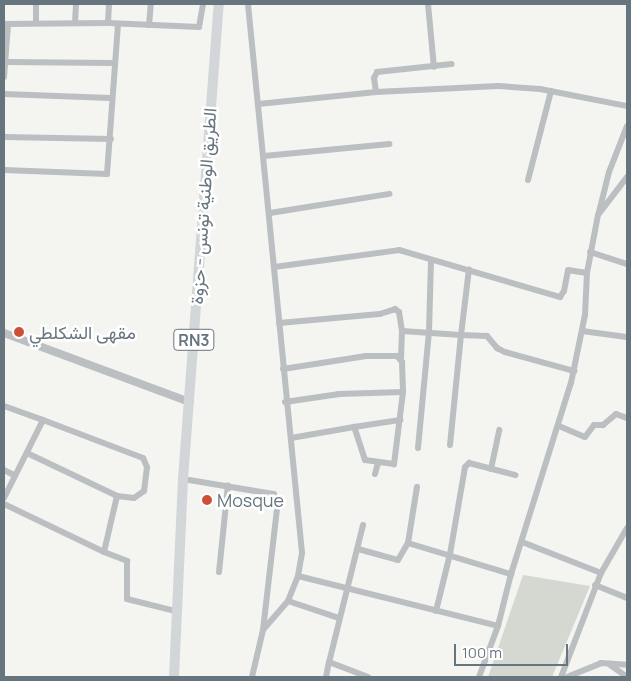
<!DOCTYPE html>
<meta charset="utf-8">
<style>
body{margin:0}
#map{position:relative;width:631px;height:681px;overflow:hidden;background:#f4f4f1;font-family:Manrope,Vazirmatn,sans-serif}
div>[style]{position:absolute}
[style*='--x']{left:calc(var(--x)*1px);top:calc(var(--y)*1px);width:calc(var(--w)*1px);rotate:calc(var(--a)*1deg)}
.green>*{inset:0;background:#d4d8d1}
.minor>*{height:6px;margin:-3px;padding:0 3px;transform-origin:3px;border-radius:3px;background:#bbbfc2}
.tertiary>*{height:8px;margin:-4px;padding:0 4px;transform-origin:4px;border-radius:4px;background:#bbbfc2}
.primary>*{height:10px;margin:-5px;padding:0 5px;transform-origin:5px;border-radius:5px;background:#d2d6d9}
.dots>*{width:14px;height:14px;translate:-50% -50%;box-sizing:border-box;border:2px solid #fff;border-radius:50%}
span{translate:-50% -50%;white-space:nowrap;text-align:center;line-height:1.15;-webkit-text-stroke:5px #fff;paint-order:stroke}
.shield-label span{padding:1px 4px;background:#fff;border:1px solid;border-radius:4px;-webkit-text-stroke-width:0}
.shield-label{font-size:16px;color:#67767e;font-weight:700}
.street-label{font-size:18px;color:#67767e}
.poi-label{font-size:18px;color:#67767e}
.left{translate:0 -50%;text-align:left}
.frame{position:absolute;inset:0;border:5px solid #67767e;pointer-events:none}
.scale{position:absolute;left:454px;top:644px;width:114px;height:22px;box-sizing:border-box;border:2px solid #67767e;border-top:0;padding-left:6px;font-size:15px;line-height:18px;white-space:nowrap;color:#67767e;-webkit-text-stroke:4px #fff;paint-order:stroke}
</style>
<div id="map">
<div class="green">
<i style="clip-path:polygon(523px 575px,590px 586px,552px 677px,488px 677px)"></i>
</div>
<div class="minor">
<i style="--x:36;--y:4;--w:19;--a:90"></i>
<i style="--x:248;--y:4;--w:552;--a:84.38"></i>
<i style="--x:302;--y:553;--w:23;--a:100"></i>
<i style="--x:298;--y:576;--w:27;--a:112"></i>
<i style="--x:288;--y:601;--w:38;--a:131"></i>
<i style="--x:263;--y:630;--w:48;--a:103.2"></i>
<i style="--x:428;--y:4;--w:63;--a:84.6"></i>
<i style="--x:75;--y:23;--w:19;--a:-87"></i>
<i style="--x:108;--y:23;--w:19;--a:-87"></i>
<i style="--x:4;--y:24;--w:104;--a:-0.6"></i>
<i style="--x:108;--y:23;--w:91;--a:2.5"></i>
<i style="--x:199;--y:27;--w:23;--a:-80"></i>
<i style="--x:149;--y:25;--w:21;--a:-85"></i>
<i style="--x:6;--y:62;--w:107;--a:0.5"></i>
<i style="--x:4;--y:77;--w:52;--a:-85.6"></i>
<i style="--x:376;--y:92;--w:122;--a:-2.8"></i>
<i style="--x:498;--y:86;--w:42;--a:4.1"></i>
<i style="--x:540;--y:89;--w:89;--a:11.1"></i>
<i style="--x:4;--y:94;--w:106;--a:2.2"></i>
<i style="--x:258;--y:104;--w:119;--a:-5.8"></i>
<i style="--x:376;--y:92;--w:14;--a:-98"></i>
<i style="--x:374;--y:78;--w:7;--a:-63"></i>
<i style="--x:377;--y:72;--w:75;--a:-6.1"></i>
<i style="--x:4;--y:137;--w:107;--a:1.1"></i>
<i style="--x:264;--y:156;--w:126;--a:-5.5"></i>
<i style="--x:4;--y:170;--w:103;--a:2.2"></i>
<i style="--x:107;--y:174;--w:150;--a:-85.8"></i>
<i style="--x:528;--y:180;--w:92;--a:-75.5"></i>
<i style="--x:599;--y:212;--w:41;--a:-76"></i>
<i style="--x:609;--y:172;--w:49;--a:-68.6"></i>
<i style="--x:270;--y:213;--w:121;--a:-9.1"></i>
<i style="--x:590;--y:252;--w:39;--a:18"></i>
<i style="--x:274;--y:267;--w:126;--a:-7.7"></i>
<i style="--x:399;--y:250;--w:168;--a:16.3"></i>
<i style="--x:560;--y:297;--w:7;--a:-56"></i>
<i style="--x:564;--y:291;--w:21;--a:-79"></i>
<i style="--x:568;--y:270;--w:19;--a:9"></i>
<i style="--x:279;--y:323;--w:101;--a:-5.1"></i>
<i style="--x:380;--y:314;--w:16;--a:-18"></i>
<i style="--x:395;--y:309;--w:5;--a:37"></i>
<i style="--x:399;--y:312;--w:19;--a:81"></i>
<i style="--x:402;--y:331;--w:59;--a:3.9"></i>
<i style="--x:461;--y:335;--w:66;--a:-83.1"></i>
<i style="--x:582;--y:331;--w:45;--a:7.6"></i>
<i style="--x:401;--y:359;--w:28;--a:-88"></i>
<i style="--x:283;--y:369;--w:84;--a:-8.9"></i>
<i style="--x:366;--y:356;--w:31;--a:0"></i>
<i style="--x:397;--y:356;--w:8;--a:50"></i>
<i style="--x:402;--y:362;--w:30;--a:88"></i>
<i style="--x:403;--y:392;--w:73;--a:97.1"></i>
<i style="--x:394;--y:464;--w:29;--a:-172"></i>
<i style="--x:365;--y:460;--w:35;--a:-108"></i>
<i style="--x:354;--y:427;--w:64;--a:170.1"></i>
<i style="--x:285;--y:402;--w:55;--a:-8.4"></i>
<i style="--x:339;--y:394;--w:64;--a:-1.8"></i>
<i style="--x:4;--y:406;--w:41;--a:19.7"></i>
<i style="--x:559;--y:426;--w:28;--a:23"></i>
<i style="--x:585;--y:437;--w:15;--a:-53"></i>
<i style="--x:594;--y:425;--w:9;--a:0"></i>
<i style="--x:603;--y:425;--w:17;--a:-40"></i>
<i style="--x:616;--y:414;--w:12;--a:20"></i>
<i style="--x:354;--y:427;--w:47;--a:-8.7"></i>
<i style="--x:450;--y:445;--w:111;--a:-84.3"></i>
<i style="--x:461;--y:335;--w:26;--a:2"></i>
<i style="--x:487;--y:336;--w:16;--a:50"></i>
<i style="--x:497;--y:348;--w:9;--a:27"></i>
<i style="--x:505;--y:352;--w:72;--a:15.4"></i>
<i style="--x:418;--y:448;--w:117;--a:-84.6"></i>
<i style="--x:429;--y:332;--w:72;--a:-88.4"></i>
<i style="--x:27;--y:453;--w:100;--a:25.5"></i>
<i style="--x:491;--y:469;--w:40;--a:-78"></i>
<i style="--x:4;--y:470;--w:11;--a:27"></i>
<i style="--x:375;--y:474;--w:11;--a:-75"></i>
<i style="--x:183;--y:479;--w:92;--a:9.4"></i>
<i style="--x:274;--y:494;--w:15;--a:79"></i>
<i style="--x:277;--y:509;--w:122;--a:96.6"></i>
<i style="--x:4;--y:498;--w:87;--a:-63.4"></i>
<i style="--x:43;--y:420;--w:107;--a:20.8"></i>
<i style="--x:143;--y:458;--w:10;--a:66"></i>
<i style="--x:147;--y:467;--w:24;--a:97"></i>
<i style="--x:144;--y:491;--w:12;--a:145"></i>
<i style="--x:134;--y:498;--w:17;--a:-173"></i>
<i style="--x:117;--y:496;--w:57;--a:103.1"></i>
<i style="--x:104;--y:552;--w:25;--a:21"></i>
<i style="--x:127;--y:561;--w:38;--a:90"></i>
<i style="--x:127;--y:599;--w:49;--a:14"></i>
<i style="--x:4;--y:504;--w:111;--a:25.6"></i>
<i style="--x:363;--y:525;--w:141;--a:103.9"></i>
<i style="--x:329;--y:662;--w:42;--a:21"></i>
<i style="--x:522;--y:542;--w:85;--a:21.4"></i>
<i style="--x:601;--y:573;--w:111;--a:111"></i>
<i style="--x:408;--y:543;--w:57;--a:-80.9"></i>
<i style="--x:358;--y:549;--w:41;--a:15.4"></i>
<i style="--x:398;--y:560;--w:20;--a:-60"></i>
<i style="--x:408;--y:543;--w:108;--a:16.8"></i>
<i style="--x:219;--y:572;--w:87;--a:-84.1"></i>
<i style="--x:601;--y:573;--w:52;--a:-60"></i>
<i style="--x:298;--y:576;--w:206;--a:14"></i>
<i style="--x:595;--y:585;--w:35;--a:22"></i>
<i style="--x:288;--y:601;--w:54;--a:18.4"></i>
<i style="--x:436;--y:611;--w:59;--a:-76.2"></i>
<i style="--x:450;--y:554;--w:88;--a:-80.2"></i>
<i style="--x:465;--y:467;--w:6;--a:-45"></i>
<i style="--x:469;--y:463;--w:48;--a:14.6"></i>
<i style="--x:609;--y:664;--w:22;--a:36"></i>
<i style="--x:326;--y:677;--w:15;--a:-79"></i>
<i style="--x:479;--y:677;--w:54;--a:-69.6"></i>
<i style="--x:498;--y:626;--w:54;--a:-76"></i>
<i style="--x:511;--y:574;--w:200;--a:-72.6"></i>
<i style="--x:571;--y:383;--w:69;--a:-78.4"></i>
<i style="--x:585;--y:315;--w:42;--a:-87.3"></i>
<i style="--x:587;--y:273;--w:59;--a:-79.3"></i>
<i style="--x:598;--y:215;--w:48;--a:-52.7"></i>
<i style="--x:567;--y:677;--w:37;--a:-22"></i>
<i style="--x:601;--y:663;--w:26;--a:4"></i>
</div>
<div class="tertiary">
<i style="--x:4;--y:333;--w:198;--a:20.4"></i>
</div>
<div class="primary">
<i style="--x:174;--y:677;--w:198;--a:-87.4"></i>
<i style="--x:183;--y:479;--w:476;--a:-85.7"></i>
</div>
<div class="dots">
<i style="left:19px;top:332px;background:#cd4f38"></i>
<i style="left:207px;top:500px;background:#cd4f38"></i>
</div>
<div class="shield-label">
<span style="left:194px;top:340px">RN3</span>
</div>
<div class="street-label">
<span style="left:203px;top:206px;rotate:-86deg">الطريق الوطنية تونس - حزوة</span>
</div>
<div class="poi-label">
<span class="left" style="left:29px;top:332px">مقهى الشكلطي</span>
<span class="left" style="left:217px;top:500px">Mosque</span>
</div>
<div class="frame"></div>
<div class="scale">100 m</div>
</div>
